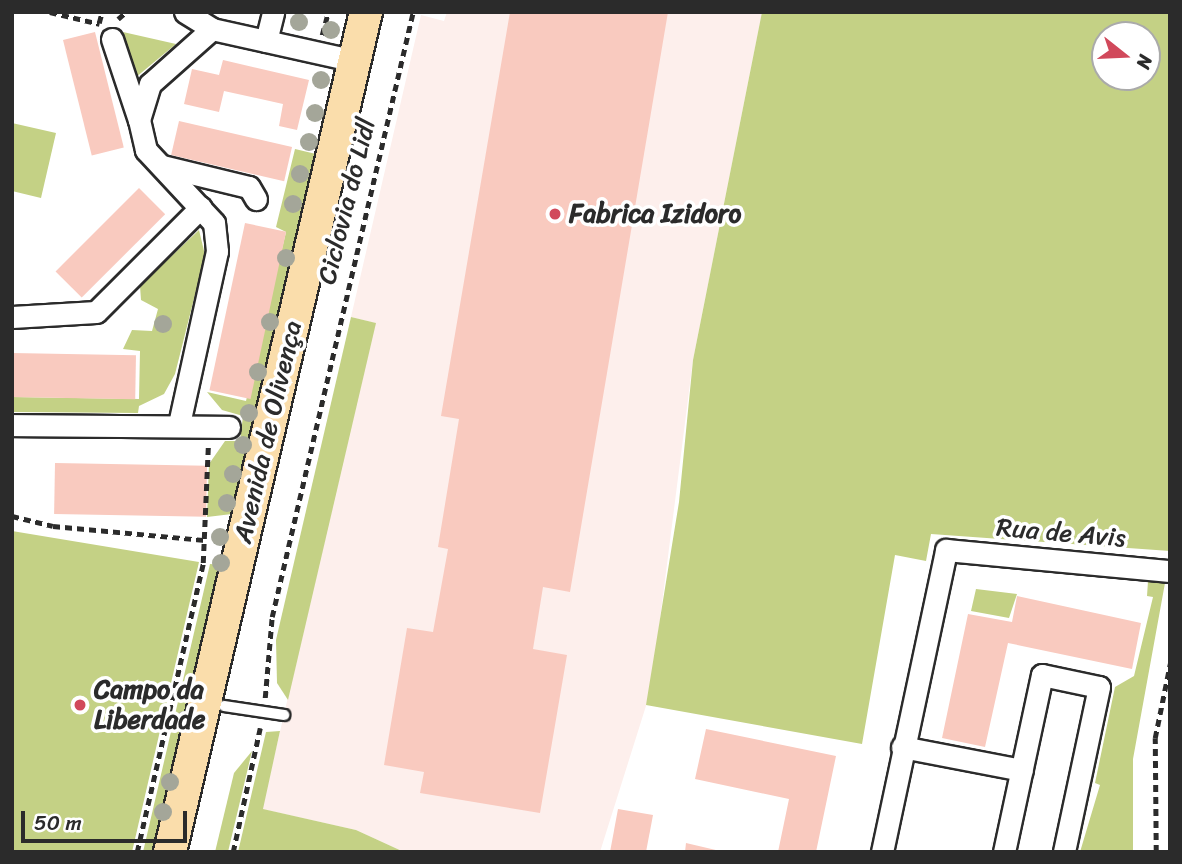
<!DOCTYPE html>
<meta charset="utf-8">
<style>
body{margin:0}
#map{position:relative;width:1182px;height:864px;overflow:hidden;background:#fff;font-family:Sriracha,sans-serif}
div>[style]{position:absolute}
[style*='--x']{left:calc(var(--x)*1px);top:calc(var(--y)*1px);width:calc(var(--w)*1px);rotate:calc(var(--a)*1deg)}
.built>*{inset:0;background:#fdefec}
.green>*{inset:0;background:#c4d185}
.building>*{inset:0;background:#f9cabf;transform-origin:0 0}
.path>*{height:4.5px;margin-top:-2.25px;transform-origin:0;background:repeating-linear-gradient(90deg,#2b2b2b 0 7px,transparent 0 12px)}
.roads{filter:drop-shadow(2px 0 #2b2b2b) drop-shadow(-2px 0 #2b2b2b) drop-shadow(0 2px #2b2b2b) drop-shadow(0 -2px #2b2b2b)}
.service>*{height:10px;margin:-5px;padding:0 5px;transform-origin:5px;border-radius:5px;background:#fff}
.minor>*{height:21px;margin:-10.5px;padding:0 10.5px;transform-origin:10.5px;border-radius:10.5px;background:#fff}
.primary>*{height:32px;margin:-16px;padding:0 16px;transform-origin:16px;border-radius:16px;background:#faddab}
.trees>*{width:18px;height:18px;margin:-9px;border-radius:50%;background:#a4a699}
.dots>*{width:19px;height:19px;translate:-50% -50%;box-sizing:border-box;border:4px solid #fff;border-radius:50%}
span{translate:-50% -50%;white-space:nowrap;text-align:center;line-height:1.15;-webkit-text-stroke:7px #fff;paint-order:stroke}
.street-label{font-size:26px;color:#2b2b2b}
.poi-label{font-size:26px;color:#2b2b2b;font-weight:700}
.left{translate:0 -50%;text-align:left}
.frame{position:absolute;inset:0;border:14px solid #2b2b2b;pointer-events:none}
.north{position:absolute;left:1091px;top:21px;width:70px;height:70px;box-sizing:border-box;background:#fff;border:2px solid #aaa;border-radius:50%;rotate:108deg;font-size:19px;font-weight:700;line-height:28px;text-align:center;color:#2b2b2b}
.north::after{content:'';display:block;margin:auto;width:24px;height:32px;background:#d1495b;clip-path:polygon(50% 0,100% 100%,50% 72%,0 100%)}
.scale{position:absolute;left:21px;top:811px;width:166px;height:32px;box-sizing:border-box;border:4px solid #2b2b2b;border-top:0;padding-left:9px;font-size:21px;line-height:24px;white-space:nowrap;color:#2b2b2b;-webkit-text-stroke:5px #fff;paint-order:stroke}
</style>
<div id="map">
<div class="built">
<i style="clip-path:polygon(447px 12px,762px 12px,693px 360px,651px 690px,600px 852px,404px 852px,356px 830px,262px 809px,375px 323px,351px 317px,421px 15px,444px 21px)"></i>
</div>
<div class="green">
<i style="clip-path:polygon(evenodd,762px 12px,1170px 12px,1170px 551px,931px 534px,926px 561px,895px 555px,862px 744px,646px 705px,679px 502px,693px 360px,762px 12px,1105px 35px,1147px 35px,1147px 77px,1105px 77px,1105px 35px)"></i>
<i style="clip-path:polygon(123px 32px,176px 44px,135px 78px)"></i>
<i style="clip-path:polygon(12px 123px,56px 133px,41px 198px,12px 191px)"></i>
<i style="clip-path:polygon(295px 149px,316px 154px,232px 514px,207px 517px,209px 464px,225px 441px,240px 441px,243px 416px,222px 410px,207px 392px,246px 401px,286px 232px,276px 227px)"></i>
<i style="clip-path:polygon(199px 230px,205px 255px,175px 374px,164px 394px,139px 406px,138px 413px,12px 412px,12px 397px,139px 399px,140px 351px,123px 349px,132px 330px,152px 331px,158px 309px,141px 300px,140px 286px)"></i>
<i style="clip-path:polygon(351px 317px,376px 323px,288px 700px,277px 683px,276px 640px)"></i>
<i style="clip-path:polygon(12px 531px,199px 562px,132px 852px,12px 852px)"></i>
<i style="clip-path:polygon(210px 564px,224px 565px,155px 852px,143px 852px)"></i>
<i style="clip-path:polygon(1148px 581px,1165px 583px,1133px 759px,1133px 852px,1080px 852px,1100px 785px,1095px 783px,1115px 687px,1134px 676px,1153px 597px,1147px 596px)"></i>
<i style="clip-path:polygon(976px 589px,1017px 594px,1009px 618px,971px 611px)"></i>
<i style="clip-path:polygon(280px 731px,263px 809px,356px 830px,404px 852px,238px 852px,266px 732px)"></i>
<i style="clip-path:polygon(252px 751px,228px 852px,215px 852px,234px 773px)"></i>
</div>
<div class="building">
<i style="clip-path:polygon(510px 12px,668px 12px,570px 592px,543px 587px,533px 649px,567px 655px,540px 813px,420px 793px,424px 772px,384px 765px,407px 628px,433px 632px,448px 549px,438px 547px,459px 419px,441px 416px)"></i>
<i style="left:95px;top:32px;width:119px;height:33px;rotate:76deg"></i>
<i style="clip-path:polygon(223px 60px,309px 80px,297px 130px,279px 126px,283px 104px,224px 91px,219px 112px,184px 104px,192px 69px,219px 75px)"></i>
<i style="left:179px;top:121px;width:116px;height:35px;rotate:13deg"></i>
<i style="left:139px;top:188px;width:37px;height:118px;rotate:45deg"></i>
<i style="left:245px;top:223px;width:42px;height:171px;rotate:12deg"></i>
<i style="left:12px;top:353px;width:124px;height:44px;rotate:1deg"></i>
<i style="left:55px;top:463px;width:152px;height:51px;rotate:1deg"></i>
<i style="clip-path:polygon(1017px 596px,1141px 623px,1132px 669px,1008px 643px,985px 747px,942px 738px,968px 614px,1012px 622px)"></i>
<i style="clip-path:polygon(706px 729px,836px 756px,816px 852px,778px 852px,789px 799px,695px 779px)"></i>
<i style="clip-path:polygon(618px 809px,653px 815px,646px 852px,610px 852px)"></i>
<i style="clip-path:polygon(686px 843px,720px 851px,720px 852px,685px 852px)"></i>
</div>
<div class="path">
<i style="--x:50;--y:12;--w:51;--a:13.5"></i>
<i style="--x:118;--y:19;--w:11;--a:-41"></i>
<i style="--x:99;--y:23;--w:11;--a:-75"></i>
<i style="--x:322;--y:35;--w:24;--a:-75"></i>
<i style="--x:12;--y:516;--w:42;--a:13.7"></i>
<i style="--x:53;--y:526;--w:153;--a:5.3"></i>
<i style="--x:265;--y:698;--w:81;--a:-85.1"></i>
<i style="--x:272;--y:617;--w:621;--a:-76.88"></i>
<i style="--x:137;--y:852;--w:296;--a:-77.1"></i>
<i style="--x:203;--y:563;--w:116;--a:-87.5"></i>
<i style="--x:233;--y:852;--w:127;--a:-77.7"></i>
<i style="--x:1156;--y:852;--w:114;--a:-90.5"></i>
<i style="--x:1155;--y:738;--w:76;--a:-78.5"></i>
</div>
<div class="roads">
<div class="service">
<i style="--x:224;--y:706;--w:61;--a:8.5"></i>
</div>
<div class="minor">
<i style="--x:185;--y:12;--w:32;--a:32"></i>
<i style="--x:112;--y:39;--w:85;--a:71.6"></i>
<i style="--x:266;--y:41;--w:30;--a:-76"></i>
<i style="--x:162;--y:166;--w:89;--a:13.6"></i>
<i style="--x:249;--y:187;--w:14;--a:60"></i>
<i style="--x:12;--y:317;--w:84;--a:-3.4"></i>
<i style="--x:96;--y:312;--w:148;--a:-45"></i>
<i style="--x:179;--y:424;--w:177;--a:-77.6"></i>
<i style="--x:217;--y:251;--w:28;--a:-96"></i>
<i style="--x:214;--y:223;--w:100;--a:-133"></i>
<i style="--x:146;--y:150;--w:31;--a:-103"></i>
<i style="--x:139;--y:120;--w:38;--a:-73"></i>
<i style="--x:150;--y:84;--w:83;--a:-41.6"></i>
<i style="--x:212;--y:29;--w:147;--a:12.6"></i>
<i style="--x:12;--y:425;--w:217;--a:0.5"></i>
<i style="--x:902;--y:747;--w:122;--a:10.9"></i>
<i style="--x:882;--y:852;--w:309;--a:-78"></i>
<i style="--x:946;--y:550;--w:225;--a:5.4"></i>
<i style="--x:1004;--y:852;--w:181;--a:-77.9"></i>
<i style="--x:1042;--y:675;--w:58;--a:11.9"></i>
<i style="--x:1099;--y:687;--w:169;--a:102"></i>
</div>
<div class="primary">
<i style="--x:170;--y:852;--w:863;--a:-76.87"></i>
</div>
</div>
<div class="trees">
<i style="left:299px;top:22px"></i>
<i style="left:331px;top:30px"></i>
<i style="left:321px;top:80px"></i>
<i style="left:315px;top:113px"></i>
<i style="left:309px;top:142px"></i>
<i style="left:300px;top:174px"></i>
<i style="left:293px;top:204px"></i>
<i style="left:286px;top:258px"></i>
<i style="left:270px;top:322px"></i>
<i style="left:163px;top:324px"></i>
<i style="left:258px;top:372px"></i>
<i style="left:249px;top:413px"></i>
<i style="left:243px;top:445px"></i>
<i style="left:233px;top:474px"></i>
<i style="left:227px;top:503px"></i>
<i style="left:220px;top:537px"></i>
<i style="left:221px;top:563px"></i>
<i style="left:184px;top:720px"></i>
<i style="left:170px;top:782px"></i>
<i style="left:163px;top:812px"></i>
</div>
<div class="dots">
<i style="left:555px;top:214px;background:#d1495b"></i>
<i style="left:80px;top:705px;background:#d1495b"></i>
</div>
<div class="street-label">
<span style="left:347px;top:201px;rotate:-76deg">Ciclovia do Lidl</span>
<span style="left:268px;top:432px;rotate:-77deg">Avenida de Olivença</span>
<span style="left:1061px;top:533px;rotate:5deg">Rua de Avis</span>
</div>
<div class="poi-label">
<span class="left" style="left:569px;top:214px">Fabrica Izidoro</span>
<span class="left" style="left:94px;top:705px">Campo da<br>Liberdade</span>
</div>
<div class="frame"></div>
<div class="north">N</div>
<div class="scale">50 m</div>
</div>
